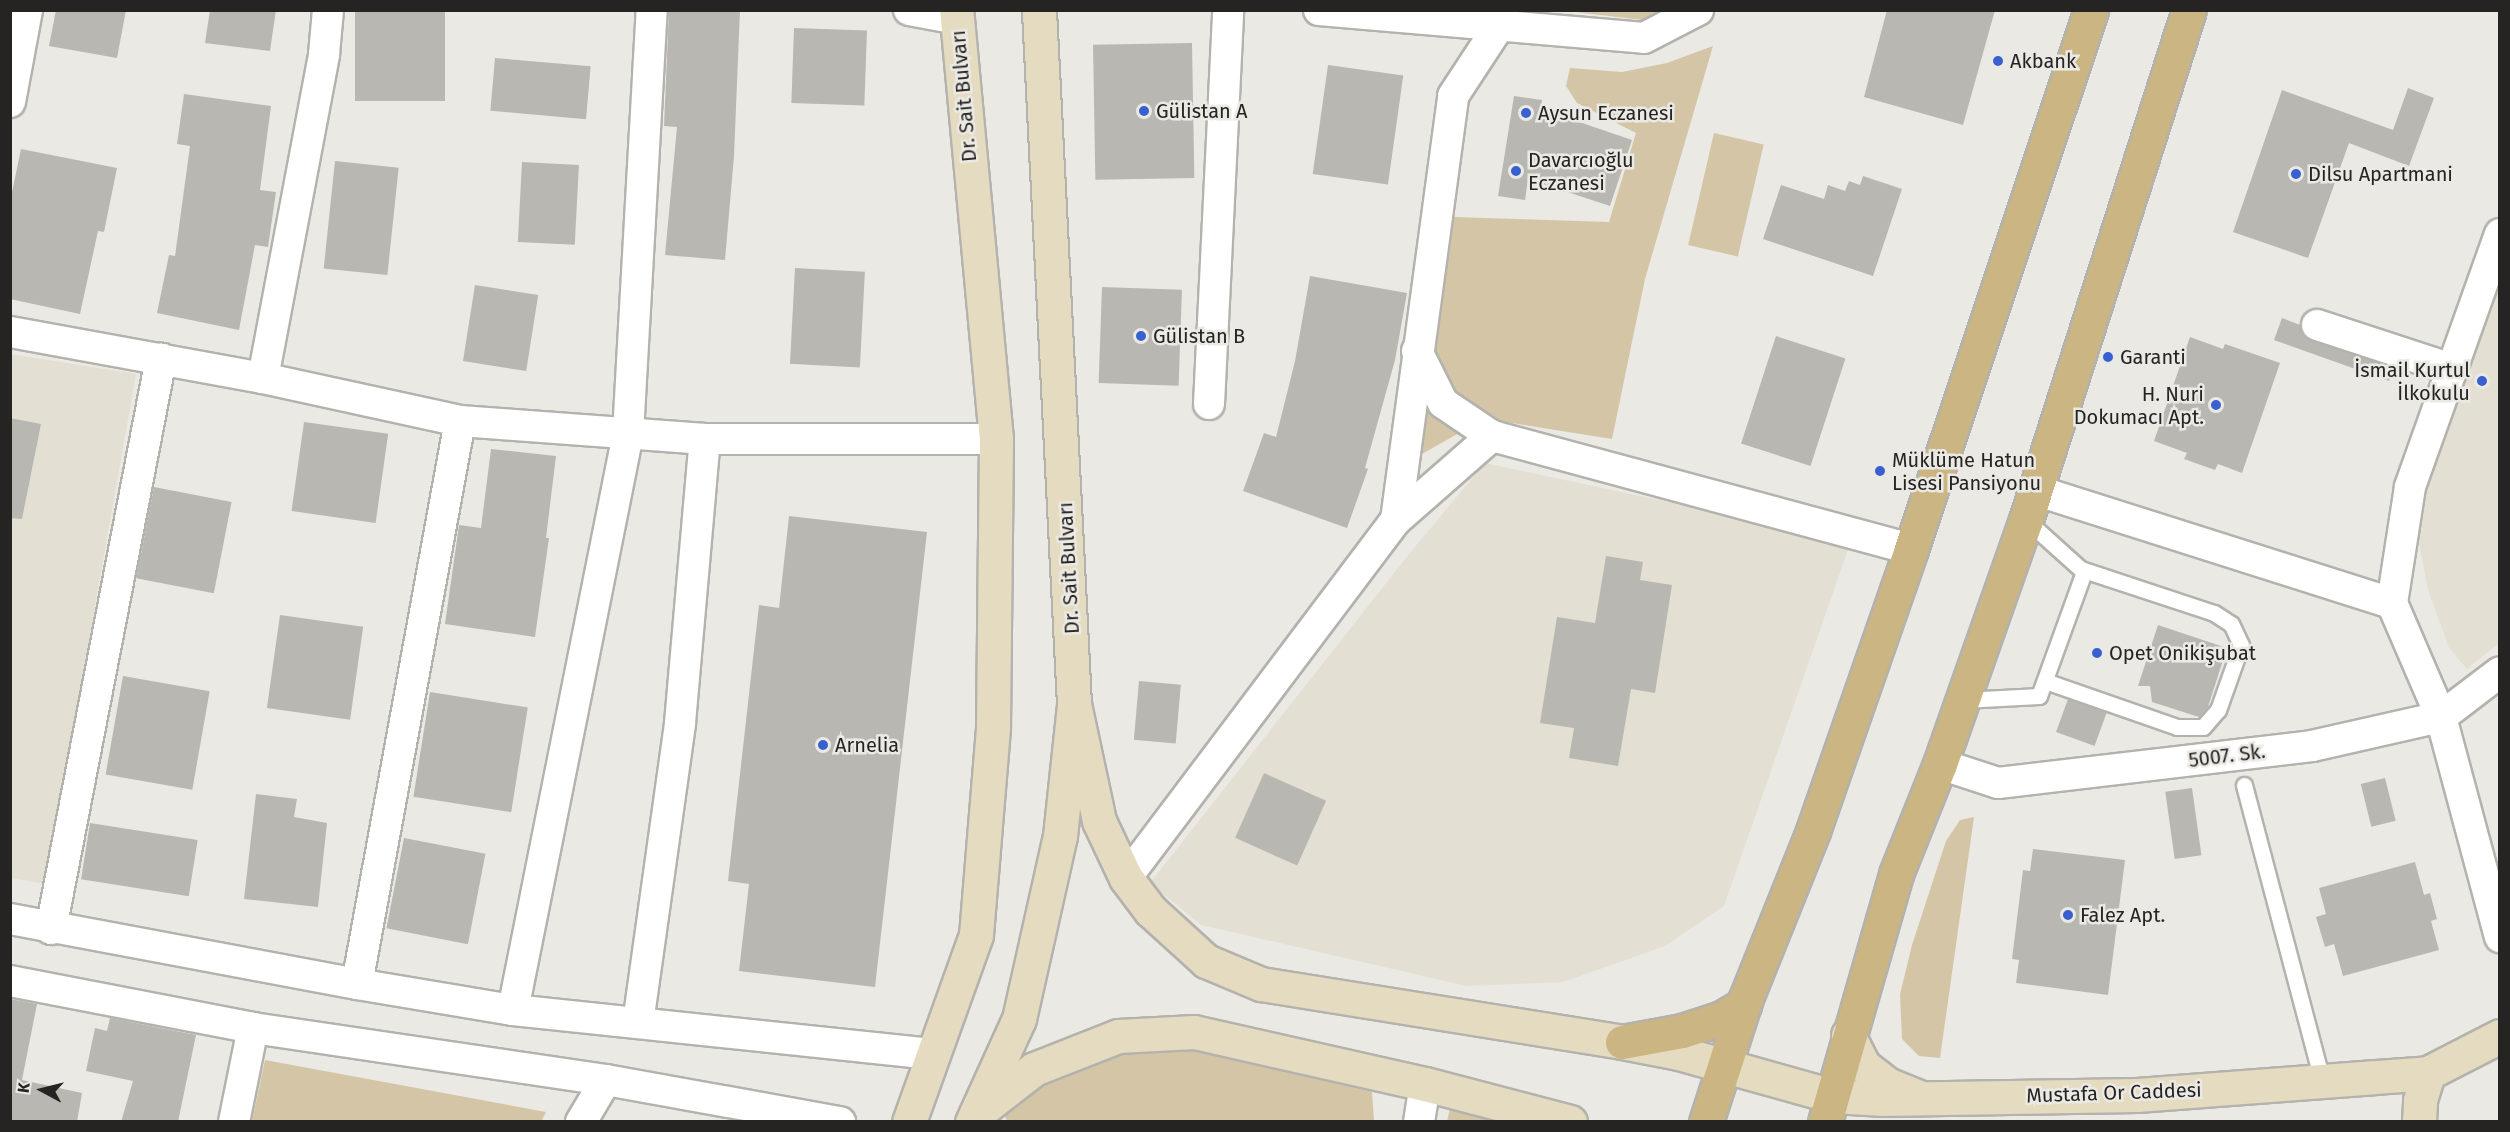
<!DOCTYPE html>
<meta charset="utf-8">
<style>
body{margin:0}
#map{position:relative;width:2510px;height:1132px;overflow:hidden;background:#ebe9e4;font-family:"Fira Sans",sans-serif}
div>[style]{position:absolute}
[style*='--x']{left:calc(var(--x)*1px);top:calc(var(--y)*1px);width:calc(var(--w)*1px);rotate:calc(var(--a)*1deg)}
.built>*{inset:0;background:#e4dfd3}
.green>*{inset:0;background:#d4c5a7;transform-origin:0 0}
.building>*{inset:0;background:#b9b7b2;transform-origin:0 0}
.roads{filter:drop-shadow(2px 0 #b4b2ad) drop-shadow(-2px 0 #b4b2ad) drop-shadow(0 2px #b4b2ad) drop-shadow(0 -2px #b4b2ad)}
.lane>*{height:15px;margin:-7.5px;padding:0 7.5px;transform-origin:7.5px;border-radius:7.5px;background:#fff}
.street>*{height:30px;margin:-15px;padding:0 15px;transform-origin:15px;border-radius:15px;background:#fff}
.secondary>*{height:33px;margin:-16.5px;padding:0 16.5px;transform-origin:16.5px;border-radius:16.5px;background:#e5dbc1}
.primary>*{height:33px;margin:-16.5px;padding:0 16.5px;transform-origin:16.5px;border-radius:16.5px;background:#cbb683}
.dots>*{width:16px;height:16px;translate:-50% -50%;box-sizing:border-box;border:3px solid #ebe9e4;border-radius:50%}
span{translate:-50% -50%;white-space:nowrap;text-align:center;line-height:1.15;-webkit-text-stroke:5px #ebe9e4;paint-order:stroke}
.poi-label{font-size:20px;color:#252423}
.left{translate:0 -50%;text-align:left}
.right{translate:-100% -50%;text-align:right}
.street-label{font-size:20px;color:#252423}
.frame{position:absolute;inset:0;border:12px solid #252423;pointer-events:none}
.north{position:absolute;left:12px;top:1060px;width:60px;height:60px;-webkit-text-stroke:4px #ebe9e4;paint-order:stroke;rotate:277deg;font-size:16px;font-weight:700;line-height:24px;text-align:center;color:#252423}
.north::after{content:'';display:block;margin:auto;width:21px;height:27px;background:#252423;clip-path:polygon(50% 0,100% 100%,50% 72%,0 100%)}
</style>
<div id="map">
<div class="built">
<i style="clip-path:polygon(2499px 281px,2499px 643px,2467px 669px,2449px 648px,2428px 590px,2418px 538px,2428px 482px)"></i>
<i style="clip-path:polygon(10px 354px,136px 374px,46px 884px,11px 878px)"></i>
<i style="clip-path:polygon(1485px 463px,1851px 541px,1724px 906px,1665px 946px,1563px 982px,1467px 986px,1201px 925px,1150px 883px,1409px 554px)"></i>
</div>
<div class="green">
<i style="clip-path:polygon(1567px 11px,1666px 11px,1643px 20px)"></i>
<i style="clip-path:polygon(1713px 46px,1645px 279px,1612px 439px,1493px 420px,1456px 397px,1441px 373px,1429px 342px,1454px 217px,1609px 222px,1636px 133px,1577px 103px,1566px 86px,1570px 68px,1622px 72px,1667px 63px)"></i>
<i style="left:1714px;top:133px;width:51px;height:115px;rotate:13deg"></i>
<i style="clip-path:polygon(1426px 402px,1459px 433px,1422px 454px)"></i>
<i style="clip-path:polygon(1974px 817px,1940px 1058px,1919px 1056px,1902px 1039px,1900px 994px,1912px 945px,1946px 841px,1960px 820px)"></i>
<i style="clip-path:polygon(1186px 1047px,1372px 1092px,1374px 1121px,1008px 1122px,1003px 1113px,1042px 1086px,1117px 1051px)"></i>
<i style="clip-path:polygon(265px 1060px,546px 1112px,541px 1122px,252px 1121px)"></i>
<i style="clip-path:polygon(1450px 1108px,1504px 1121px,1447px 1122px)"></i>
</div>
<div class="building">
<i style="clip-path:polygon(56px 10px,126px 10px,117px 58px,49px 46px)"></i>
<i style="clip-path:polygon(210px 10px,276px 10px,270px 51px,205px 43px)"></i>
<i style="left:355px;top:10px;width:90px;height:91px"></i>
<i style="clip-path:polygon(669px 10px,740px 10px,734px 156px,725px 260px,665px 255px,677px 127px,664px 126px)"></i>
<i style="clip-path:polygon(1887px 10px,1995px 10px,1963px 125px,1864px 97px)"></i>
<i style="left:794px;top:28px;width:73px;height:75px;rotate:2deg"></i>
<i style="left:1192px;top:43px;width:135px;height:99px;rotate:89deg"></i>
<i style="left:495px;top:58px;width:96px;height:53px;rotate:5deg"></i>
<i style="left:1328px;top:65px;width:76px;height:110px;rotate:8deg"></i>
<i style="clip-path:polygon(2408px 88px,2434px 98px,2409px 166px,2349px 143px,2308px 258px,2233px 232px,2282px 90px,2393px 130px)"></i>
<i style="clip-path:polygon(184px 94px,271px 106px,260px 190px,276px 192px,268px 247px,255px 245px,239px 330px,157px 313px,169px 255px,175px 256px,190px 146px,177px 144px)"></i>
<i style="clip-path:polygon(1514px 96px,1542px 100px,1541px 109px,1632px 140px,1610px 206px,1528px 179px,1525px 200px,1498px 196px)"></i>
<i style="clip-path:polygon(21px 149px,117px 168px,104px 232px,98px 231px,80px 314px,10px 299px,10px 202px)"></i>
<i style="left:335px;top:161px;width:64px;height:108px;rotate:6deg"></i>
<i style="left:522px;top:162px;width:57px;height:80px;rotate:3deg"></i>
<i style="clip-path:polygon(1863px 176px,1902px 189px,1873px 276px,1763px 239px,1781px 185px,1824px 199px,1828px 185px,1845px 191px,1849px 181px,1860px 185px)"></i>
<i style="left:795px;top:268px;width:70px;height:96px;rotate:3deg"></i>
<i style="clip-path:polygon(1310px 276px,1407px 293px,1395px 360px,1365px 468px,1368px 469px,1347px 528px,1243px 491px,1264px 433px,1276px 437px,1295px 361px)"></i>
<i style="left:475px;top:285px;width:64px;height:77px;rotate:9deg"></i>
<i style="left:1102px;top:287px;width:80px;height:96px;rotate:2deg"></i>
<i style="clip-path:polygon(2282px 318px,2300px 325px,2304px 336px,2312px 341px,2394px 368px,2389px 381px,2274px 340px)"></i>
<i style="left:1776px;top:336px;width:73px;height:113px;rotate:18deg"></i>
<i style="clip-path:polygon(2190px 337px,2223px 349px,2225px 344px,2280px 363px,2242px 473px,2218px 464px,2215px 470px,2184px 459px,2187px 453px,2154px 441px)"></i>
<i style="clip-path:polygon(10px 418px,41px 424px,22px 519px,10px 518px)"></i>
<i style="left:304px;top:422px;width:85px;height:90px;rotate:8deg"></i>
<i style="clip-path:polygon(491px 449px,556px 456px,546px 538px,549px 538px,535px 637px,445px 624px,459px 525px,481px 528px)"></i>
<i style="left:154px;top:487px;width:79px;height:93px;rotate:11deg"></i>
<i style="clip-path:polygon(789px 516px,927px 532px,875px 987px,739px 971px,749px 884px,728px 881px,759px 605px,779px 608px)"></i>
<i style="clip-path:polygon(1606px 556px,1643px 562px,1640px 580px,1672px 585px,1655px 693px,1631px 689px,1618px 766px,1569px 758px,1574px 728px,1540px 723px,1557px 617px,1595px 623px)"></i>
<i style="left:280px;top:615px;width:84px;height:94px;rotate:8deg"></i>
<i style="clip-path:polygon(2158px 625px,2227px 648px,2208px 707px,2199px 717px,2152px 702px,2150px 686px,2138px 686px)"></i>
<i style="left:123px;top:676px;width:88px;height:100px;rotate:10deg"></i>
<i style="left:1139px;top:681px;width:42px;height:59px;rotate:5deg"></i>
<i style="left:430px;top:692px;width:99px;height:106px;rotate:9deg"></i>
<i style="left:2068px;top:699px;width:41px;height:35px;rotate:20deg"></i>
<i style="left:1264px;top:773px;width:68px;height:71px;rotate:24deg"></i>
<i style="left:2385px;top:778px;width:44px;height:25px;rotate:76deg"></i>
<i style="left:2192px;top:788px;width:68px;height:27px;rotate:82deg"></i>
<i style="clip-path:polygon(256px 794px,297px 799px,294px 817px,327px 823px,318px 907px,244px 899px)"></i>
<i style="left:90px;top:823px;width:109px;height:57px;rotate:9deg"></i>
<i style="left:404px;top:838px;width:83px;height:92px;rotate:11deg"></i>
<i style="clip-path:polygon(2033px 849px,2125px 860px,2108px 995px,2016px 983px,2019px 960px,2012px 959px,2023px 870px,2030px 871px)"></i>
<i style="clip-path:polygon(2415px 862px,2424px 895px,2430px 893px,2437px 919px,2431px 921px,2439px 950px,2343px 976px,2334px 944px,2325px 947px,2316px 917px,2326px 914px,2319px 888px)"></i>
<i style="clip-path:polygon(10px 999px,37px 1004px,22px 1080px,82px 1093px,77px 1122px,10px 1122px)"></i>
<i style="clip-path:polygon(110px 1018px,196px 1035px,178px 1122px,121px 1122px,133px 1081px,86px 1071px,95px 1028px,107px 1031px)"></i>
</div>
<div class="roads">
<div class="lane">
<i style="--x:2045;--y:681;--w:140;--a:19.2"></i>
<i style="--x:2177;--y:727;--w:26;--a:0"></i>
<i style="--x:2203;--y:727;--w:23;--a:-49"></i>
<i style="--x:2218;--y:710;--w:69;--a:-70.5"></i>
<i style="--x:2241;--y:645;--w:23;--a:-115"></i>
<i style="--x:2231;--y:624;--w:20;--a:-147"></i>
<i style="--x:2214;--y:613;--w:140;--a:-161.7"></i>
<i style="--x:1963;--y:700;--w:76;--a:-3"></i>
<i style="--x:2039;--y:696;--w:132;--a:-70.1"></i>
<i style="--x:2084;--y:572;--w:78;--a:-138.1"></i>
<i style="--x:2244;--y:785;--w:306;--a:75.2"></i>
</div>
<div class="street">
<i style="--x:909;--y:10;--w:49;--a:10.6"></i>
<i style="--x:1319;--y:10;--w:326;--a:4.9"></i>
<i style="--x:1644;--y:38;--w:61;--a:-27.4"></i>
<i style="--x:10;--y:102;--w:94;--a:-79.5"></i>
<i style="--x:2500;--y:234;--w:269;--a:109.6"></i>
<i style="--x:2410;--y:487;--w:117;--a:98.8"></i>
<i style="--x:2392;--y:603;--w:124;--a:66.7"></i>
<i style="--x:2441;--y:717;--w:228;--a:75"></i>
<i style="--x:2317;--y:325;--w:142;--a:18.1"></i>
<i style="--x:10;--y:332;--w:257;--a:10.3"></i>
<i style="--x:263;--y:378;--w:202;--a:12.3"></i>
<i style="--x:460;--y:421;--w:246;--a:4.2"></i>
<i style="--x:705;--y:439;--w:291;--a:0"></i>
<i style="--x:1417;--y:351;--w:58;--a:63.4"></i>
<i style="--x:1443;--y:403;--w:59;--a:34"></i>
<i style="--x:1492;--y:436;--w:434;--a:15.1"></i>
<i style="--x:263;--y:378;--w:330;--a:-79.3"></i>
<i style="--x:324;--y:54;--w:44;--a:-84.8"></i>
<i style="--x:1209;--y:404;--w:394;--a:-87.2"></i>
<i style="--x:2035;--y:490;--w:374;--a:17.6"></i>
<i style="--x:1396;--y:520;--w:428;--a:-82.3"></i>
<i style="--x:1453;--y:96;--w:84;--a:-56.7"></i>
<i style="--x:1499;--y:26;--w:16;--a:-83"></i>
<i style="--x:1940;--y:764;--w:61;--a:18.1"></i>
<i style="--x:1998;--y:783;--w:316;--a:-6.7"></i>
<i style="--x:2312;--y:746;--w:132;--a:-12.7"></i>
<i style="--x:2441;--y:717;--w:74;--a:-37.3"></i>
<i style="--x:1126;--y:878;--w:448;--a:-53"></i>
<i style="--x:1396;--y:520;--w:128;--a:-41.2"></i>
<i style="--x:10;--y:919;--w:353;--a:10.6"></i>
<i style="--x:357;--y:984;--w:158;--a:9.5"></i>
<i style="--x:513;--y:1010;--w:421;--a:6"></i>
<i style="--x:51;--y:929;--w:581;--a:-79.08"></i>
<i style="--x:10;--y:981;--w:248;--a:10.9"></i>
<i style="--x:253;--y:1028;--w:357;--a:8.4"></i>
<i style="--x:606;--y:1080;--w:238;--a:10.2"></i>
<i style="--x:357;--y:984;--w:572;--a:-79.63"></i>
<i style="--x:513;--y:1010;--w:587;--a:-78.71"></i>
<i style="--x:628;--y:434;--w:425;--a:-86.8"></i>
<i style="--x:638;--y:1023;--w:303;--a:-82"></i>
<i style="--x:680;--y:723;--w:285;--a:-85"></i>
<i style="--x:234;--y:1122;--w:96;--a:-78.6"></i>
<i style="--x:581;--y:1122;--w:49;--a:-59.2"></i>
<i style="--x:1419;--y:1122;--w:38;--a:-81"></i>
</div>
<div class="secondary">
<i style="--x:1074;--y:704;--w:120;--a:77.9"></i>
<i style="--x:1099;--y:821;--w:63;--a:64.7"></i>
<i style="--x:1126;--y:878;--w:40;--a:53"></i>
<i style="--x:1150;--y:910;--w:76;--a:42.3"></i>
<i style="--x:1206;--y:961;--w:60;--a:22.7"></i>
<i style="--x:1261;--y:984;--w:366;--a:9.1"></i>
<i style="--x:1622;--y:1042;--w:58;--a:10.9"></i>
<i style="--x:1679;--y:1053;--w:160;--a:15.6"></i>
<i style="--x:1833;--y:1096;--w:50;--a:3.4"></i>
<i style="--x:1883;--y:1099;--w:254;--a:-0.9"></i>
<i style="--x:2137;--y:1095;--w:292;--a:-4.3"></i>
<i style="--x:2428;--y:1073;--w:81;--a:-27.2"></i>
<i style="--x:1848;--y:1035;--w:35;--a:63"></i>
<i style="--x:1864;--y:1066;--w:29;--a:38"></i>
<i style="--x:1887;--y:1084;--w:32;--a:22"></i>
<i style="--x:980;--y:1111;--w:68;--a:-37.9"></i>
<i style="--x:1034;--y:1069;--w:90;--a:-21.4"></i>
<i style="--x:1118;--y:1036;--w:76;--a:-3"></i>
<i style="--x:1194;--y:1032;--w:237;--a:12.7"></i>
<i style="--x:1425;--y:1084;--w:150;--a:14.7"></i>
<i style="--x:909;--y:1122;--w:199;--a:-70.3"></i>
<i style="--x:976;--y:935;--w:210;--a:-85.3"></i>
<i style="--x:993;--y:726;--w:287;--a:-89.4"></i>
<i style="--x:996;--y:439;--w:431;--a:-95.3"></i>
<i style="--x:972;--y:1122;--w:113;--a:-65.5"></i>
<i style="--x:1019;--y:1019;--w:188;--a:-77.4"></i>
<i style="--x:1060;--y:836;--w:133;--a:-83.9"></i>
<i style="--x:1074;--y:704;--w:695;--a:-92.89"></i>
<i style="--x:2419;--y:1122;--w:22;--a:-87"></i>
<i style="--x:2420;--y:1100;--w:28;--a:-73"></i>
</div>
<div class="primary">
<i style="--x:1622;--y:1042;--w:61;--a:-10.4"></i>
<i style="--x:1682;--y:1031;--w:42;--a:-18"></i>
<i style="--x:1722;--y:1018;--w:26;--a:-31"></i>
<i style="--x:1706;--y:1122;--w:130;--a:-72.1"></i>
<i style="--x:1746;--y:998;--w:180;--a:-68.1"></i>
<i style="--x:1813;--y:831;--w:299;--a:-70.8"></i>
<i style="--x:1911;--y:549;--w:568;--a:-71.53"></i>
<i style="--x:1825;--y:1122;--w:258;--a:-74"></i>
<i style="--x:1896;--y:874;--w:118;--a:-68.2"></i>
<i style="--x:1940;--y:764;--w:259;--a:-70.6"></i>
<i style="--x:2026;--y:520;--w:535;--a:-72.28"></i>
</div>
</div>
<div class="dots">
<i style="left:1998px;top:61px;background:#3960d1"></i>
<i style="left:1144px;top:111px;background:#3960d1"></i>
<i style="left:1526px;top:113px;background:#3960d1"></i>
<i style="left:1516px;top:171px;background:#3960d1"></i>
<i style="left:2296px;top:174px;background:#3960d1"></i>
<i style="left:1141px;top:336px;background:#3960d1"></i>
<i style="left:2108px;top:357px;background:#3960d1"></i>
<i style="left:2482px;top:381px;background:#3960d1"></i>
<i style="left:2216px;top:405px;background:#3960d1"></i>
<i style="left:1880px;top:471px;background:#3960d1"></i>
<i style="left:2097px;top:653px;background:#3960d1"></i>
<i style="left:823px;top:745px;background:#3960d1"></i>
<i style="left:2068px;top:915px;background:#3960d1"></i>
</div>
<div class="poi-label">
<span class="left" style="left:2010px;top:61px">Akbank</span>
<span class="left" style="left:1156px;top:111px">Gülistan A</span>
<span class="left" style="left:1538px;top:113px">Aysun Eczanesi</span>
<span class="left" style="left:1528px;top:172px">Davarcıoğlu<br>Eczanesi</span>
<span class="left" style="left:2308px;top:174px">Dilsu Apartmani</span>
<span class="left" style="left:1153px;top:336px">Gülistan B</span>
<span class="left" style="left:2120px;top:357px">Garanti</span>
<span class="right" style="left:2470px;top:382px">İsmail Kurtul<br>İlkokulu</span>
<span class="right" style="left:2204px;top:406px">H. Nuri<br>Dokumacı Apt.</span>
<span class="left" style="left:1892px;top:472px">Müklüme Hatun<br>Lisesi Pansiyonu</span>
<span class="left" style="left:2109px;top:653px">Opet Onikişubat</span>
<span class="left" style="left:835px;top:745px">Arnelia</span>
<span class="left" style="left:2080px;top:915px">Falez Apt.</span>
</div>
<div class="street-label">
<span style="left:964px;top:96px;rotate:-95deg">Dr. Sait Bulvarı</span>
<span style="left:1069px;top:568px;rotate:-93deg">Dr. Sait Bulvarı</span>
<span style="left:2227px;top:756px;rotate:-7deg">5007. Sk.</span>
<span style="left:2114px;top:1093px;rotate:-2deg">Mustafa Or Caddesi</span>
</div>
<div class="frame"></div>
<div class="north">K</div>
</div>
